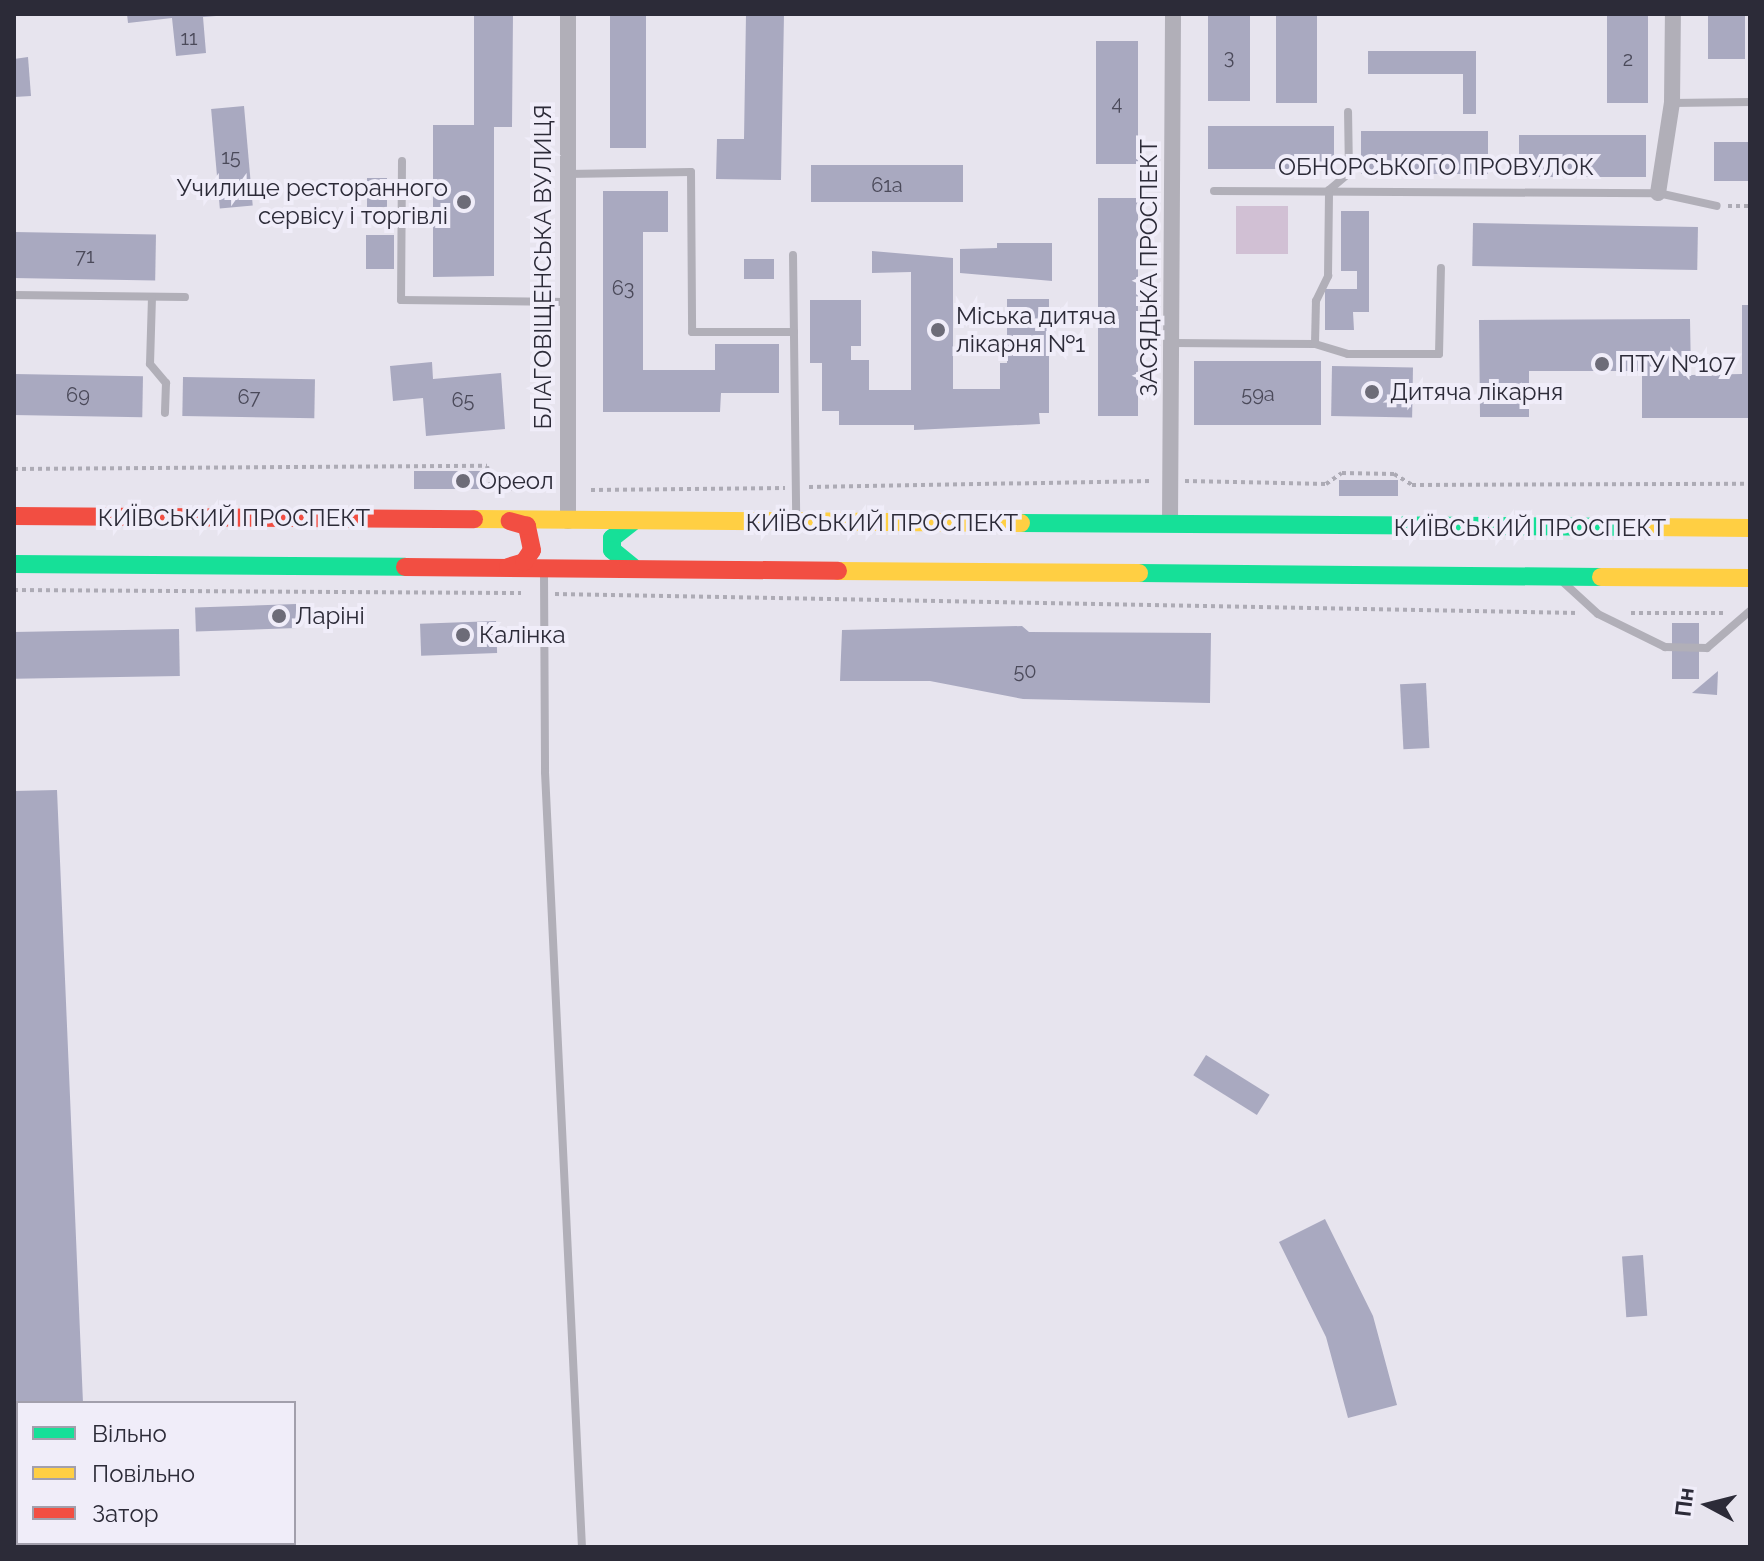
<!DOCTYPE html>
<meta charset="utf-8">
<style>
body{margin:0}
#map{position:relative;width:1764px;height:1561px;overflow:hidden;background:#e7e4ee;font-family:Raleway,sans-serif}
div>[style]{position:absolute}
[style*='--x']{left:calc(var(--x)*1px);top:calc(var(--y)*1px);width:calc(var(--w)*1px);rotate:calc(var(--a)*1deg)}
.green>*{inset:0;background:#d1c0d4;transform-origin:0 0}
.building>*{inset:0;background:#a9a9c0;transform-origin:0 0}
.path>*{height:4px;margin-top:-2px;transform-origin:0;background:repeating-linear-gradient(90deg,#adabb5 0 4px,transparent 0 8px)}
.lane>*{height:8px;margin:-4px;padding:0 4px;transform-origin:4px;border-radius:4px;background:#b1afb8}
.street>*{height:16px;margin:-8px;padding:0 8px;transform-origin:8px;border-radius:8px;background:#b1afb8}
.fast>*{height:18px;margin:-9px;padding:0 9px;transform-origin:9px;border-radius:9px;background:#16e098}
.slow>*{height:18px;margin:-9px;padding:0 9px;transform-origin:9px;border-radius:9px;background:#ffcf43}
.jam>*{height:18px;margin:-9px;padding:0 9px;transform-origin:9px;border-radius:9px;background:#f24e42}
.dots>*{width:22px;height:22px;translate:-50% -50%;box-sizing:border-box;border:4px solid #f0edf9;border-radius:50%}
span{translate:-50% -50%;white-space:nowrap;text-align:center;line-height:1.15;-webkit-text-stroke:8px #f0edf9;paint-order:stroke}
.number-label{font-size:20px;color:#4b4a5a}
.number-label span{-webkit-text-stroke-width:0}
.street-label{font-size:24px;color:#2c2b38}
.poi-label{font-size:24px;color:#2c2b38}
.right{translate:-100% -50%;text-align:right}
.left{translate:0 -50%;text-align:left}
.frame{position:absolute;inset:0;border:16px solid #2c2b38;pointer-events:none}
.legend{position:absolute;left:16px;top:1401px;width:280px;height:144px;box-sizing:border-box;background:#f0edf9;border:2px solid #a29fac;margin:0;padding:10px 14px;list-style:none;font-size:24px;color:#2c2b38}
.legend li{display:flex;align-items:center;gap:16px;height:40px}
.legend b{width:40px;border:2px solid #a29fac}
.north{position:absolute;left:1668px;top:1465px;width:80px;height:80px;-webkit-text-stroke:6px #f0edf9;paint-order:stroke;rotate:277deg;font-size:22px;font-weight:700;line-height:32px;text-align:center;color:#2c2b38}
.north::after{content:'';display:block;margin:auto;width:28px;height:36px;background:#2c2b38;clip-path:polygon(50% 0,100% 100%,50% 72%,0 100%)}
</style>
<div id="map">
<div class="green">
<i style="left:1288px;top:206px;width:48px;height:52px;rotate:90deg"></i>
</div>
<div class="building">
<i style="clip-path:polygon(127px 14px,216px 14px,216px 16px,203px 17px,206px 53px,176px 56px,172px 18px,128px 23px)"></i>
<i style="clip-path:polygon(474px 14px,513px 14px,512px 127px,494px 127px,494px 276px,433px 277px,433px 125px,474px 125px)"></i>
<i style="left:610px;top:14px;width:36px;height:134px"></i>
<i style="clip-path:polygon(746px 14px,784px 14px,781px 180px,716px 179px,717px 139px,744px 139px)"></i>
<i style="left:1208px;top:14px;width:42px;height:87px"></i>
<i style="left:1276px;top:14px;width:41px;height:89px"></i>
<i style="left:1607px;top:14px;width:41px;height:89px"></i>
<i style="left:1708px;top:14px;width:37px;height:45px"></i>
<i style="left:1096px;top:41px;width:42px;height:123px"></i>
<i style="clip-path:polygon(1368px 51px,1476px 51px,1476px 114px,1463px 114px,1463px 74px,1368px 74px)"></i>
<i style="clip-path:polygon(28px 57px,31px 96px,14px 97px,14px 59px)"></i>
<i style="left:244px;top:106px;width:100px;height:33px;rotate:85deg"></i>
<i style="left:1334px;top:126px;width:43px;height:126px;rotate:90deg"></i>
<i style="left:1361px;top:131px;width:127px;height:43px"></i>
<i style="left:1519px;top:135px;width:127px;height:42px"></i>
<i style="left:1750px;top:142px;width:39px;height:36px;rotate:90deg"></i>
<i style="left:963px;top:165px;width:37px;height:152px;rotate:90deg"></i>
<i style="left:367px;top:178px;width:20px;height:29px"></i>
<i style="clip-path:polygon(603px 191px,668px 191px,668px 232px,643px 232px,643px 370px,715px 370px,715px 344px,779px 344px,779px 393px,721px 393px,720px 412px,603px 412px)"></i>
<i style="left:1098px;top:198px;width:40px;height:218px"></i>
<i style="clip-path:polygon(1341px 211px,1369px 211px,1369px 312px,1353px 312px,1354px 330px,1325px 330px,1325px 289px,1357px 289px,1357px 271px,1341px 271px)"></i>
<i style="left:1473px;top:223px;width:225px;height:43px;rotate:1deg"></i>
<i style="left:14px;top:232px;width:142px;height:46px;rotate:1deg"></i>
<i style="left:366px;top:235px;width:28px;height:34px"></i>
<i style="clip-path:polygon(997px 243px,1052px 243px,1052px 281px,960px 273px,960px 249px,997px 248px)"></i>
<i style="clip-path:polygon(872px 251px,953px 258px,953px 389px,1000px 389px,1000px 363px,1007px 363px,1007px 299px,1049px 299px,1049px 413px,1039px 413px,1040px 424px,914px 430px,914px 425px,839px 425px,839px 411px,822px 411px,822px 363px,810px 363px,810px 300px,861px 300px,861px 346px,851px 346px,851px 360px,869px 360px,869px 390px,911px 390px,911px 272px,872px 273px)"></i>
<i style="left:744px;top:259px;width:30px;height:20px"></i>
<i style="clip-path:polygon(1742px 305px,1750px 305px,1750px 418px,1642px 418px,1642px 371px,1529px 371px,1529px 417px,1480px 417px,1479px 320px,1690px 319px,1691px 375px,1742px 374px)"></i>
<i style="left:1194px;top:361px;width:127px;height:64px"></i>
<i style="clip-path:polygon(432px 362px,433px 379px,501px 373px,505px 429px,426px 436px,423px 398px,393px 401px,390px 366px)"></i>
<i style="left:1332px;top:366px;width:81px;height:50px;rotate:1deg"></i>
<i style="left:14px;top:374px;width:129px;height:41px;rotate:1deg"></i>
<i style="left:183px;top:377px;width:132px;height:39px;rotate:1deg"></i>
<i style="left:480px;top:471px;width:18px;height:66px;rotate:90deg"></i>
<i style="left:1339px;top:480px;width:59px;height:16px"></i>
<i style="left:296px;top:604px;width:24px;height:101px;rotate:88deg"></i>
<i style="left:496px;top:621px;width:32px;height:76px;rotate:88deg"></i>
<i style="left:1672px;top:623px;width:27px;height:56px"></i>
<i style="clip-path:polygon(1022px 626px,1029px 632px,1211px 633px,1210px 703px,1023px 699px,930px 681px,840px 681px,842px 630px)"></i>
<i style="left:179px;top:629px;width:47px;height:165px;rotate:89deg"></i>
<i style="clip-path:polygon(1718px 671px,1717px 695px,1692px 693px)"></i>
<i style="left:1426px;top:683px;width:65px;height:26px;rotate:87deg"></i>
<i style="clip-path:polygon(57px 790px,83px 1403px,18px 1403px,14px 1440px,14px 791px)"></i>
<i style="left:1206px;top:1055px;width:75px;height:24px;rotate:32deg"></i>
<i style="clip-path:polygon(1325px 1219px,1373px 1316px,1397px 1405px,1348px 1418px,1326px 1337px,1279px 1242px)"></i>
<i style="left:1643px;top:1255px;width:61px;height:21px;rotate:86deg"></i>
<i style="clip-path:polygon(14px 1486px,18px 1486px,18px 1543px,34px 1547px,14px 1547px)"></i>
</div>
<div class="path">
<i style="--x:1728;--y:206;--w:22;--a:0"></i>
<i style="--x:14;--y:469;--w:473;--a:-0.4"></i>
<i style="--x:487;--y:466;--w:24;--a:78"></i>
<i style="--x:492;--y:489;--w:25;--a:0"></i>
<i style="--x:1185;--y:481;--w:141;--a:1.2"></i>
<i style="--x:1326;--y:484;--w:19;--a:-35"></i>
<i style="--x:1342;--y:473;--w:52;--a:1.1"></i>
<i style="--x:1394;--y:474;--w:21;--a:31"></i>
<i style="--x:1412;--y:485;--w:338;--a:-0.2"></i>
<i style="--x:809;--y:487;--w:343;--a:-1"></i>
<i style="--x:591;--y:490;--w:194;--a:-0.6"></i>
<i style="--x:14;--y:590;--w:507;--a:0.34"></i>
<i style="--x:555;--y:594;--w:1023;--a:1.06"></i>
<i style="--x:1631;--y:613;--w:95;--a:0"></i>
</div>
<div class="lane">
<i style="--x:1672;--y:103;--w:78;--a:-0.7"></i>
<i style="--x:402;--y:161;--w:139;--a:90.4"></i>
<i style="--x:401;--y:300;--w:166;--a:0.7"></i>
<i style="--x:567;--y:174;--w:124;--a:-0.9"></i>
<i style="--x:691;--y:172;--w:160;--a:89.6"></i>
<i style="--x:692;--y:332;--w:102;--a:0"></i>
<i style="--x:1214;--y:191;--w:444;--a:0.3"></i>
<i style="--x:1658;--y:193;--w:60;--a:12.4"></i>
<i style="--x:793;--y:255;--w:264;--a:89.3"></i>
<i style="--x:14;--y:295;--w:171;--a:0.7"></i>
<i style="--x:152;--y:297;--w:67;--a:91.7"></i>
<i style="--x:150;--y:364;--w:25;--a:50"></i>
<i style="--x:166;--y:383;--w:30;--a:92"></i>
<i style="--x:1173;--y:343;--w:142;--a:0.4"></i>
<i style="--x:1315;--y:344;--w:43;--a:-88.7"></i>
<i style="--x:1316;--y:301;--w:28;--a:-64"></i>
<i style="--x:1328;--y:276;--w:86;--a:-89.3"></i>
<i style="--x:1329;--y:190;--w:26;--a:-40"></i>
<i style="--x:1349;--y:173;--w:61;--a:-90.9"></i>
<i style="--x:1315;--y:344;--w:34;--a:17"></i>
<i style="--x:1348;--y:354;--w:91;--a:0"></i>
<i style="--x:1439;--y:354;--w:86;--a:-88.7"></i>
<i style="--x:544;--y:573;--w:199;--a:89.7"></i>
<i style="--x:545;--y:772;--w:776;--a:87.27"></i>
<i style="--x:1563;--y:582;--w:47;--a:42.4"></i>
<i style="--x:1598;--y:614;--w:75;--a:26.2"></i>
<i style="--x:1665;--y:647;--w:42;--a:1.4"></i>
<i style="--x:1707;--y:648;--w:57;--a:-40.7"></i>
</div>
<div class="street">
<i style="--x:568;--y:14;--w:507;--a:90"></i>
<i style="--x:1658;--y:193;--w:91;--a:-81.2"></i>
<i style="--x:1672;--y:103;--w:89;--a:-89.4"></i>
<i style="--x:1170;--y:523;--w:509;--a:-89.66"></i>
</div>
<div class="fast">
<i style="--x:634;--y:521;--w:28;--a:142"></i>
<i style="--x:612;--y:538;--w:12;--a:90"></i>
<i style="--x:612;--y:550;--w:28;--a:39"></i>
<i style="--x:1021;--y:523;--w:627;--a:0.37"></i>
<i style="--x:14;--y:564;--w:391;--a:0.4"></i>
<i style="--x:1139;--y:573;--w:462;--a:0.5"></i>
</div>
<div class="slow">
<i style="--x:474;--y:519;--w:547;--a:0.42"></i>
<i style="--x:1648;--y:527;--w:102;--a:0.6"></i>
<i style="--x:838;--y:571;--w:301;--a:0.4"></i>
<i style="--x:1601;--y:577;--w:149;--a:0.4"></i>
</div>
<div class="jam">
<i style="--x:14;--y:516;--w:460;--a:0.4"></i>
<i style="--x:405;--y:567;--w:433;--a:0.5"></i>
<i style="--x:508;--y:567;--w:17;--a:-17"></i>
<i style="--x:524;--y:562;--w:14;--a:-56"></i>
<i style="--x:532;--y:550;--w:25;--a:-102"></i>
<i style="--x:527;--y:526;--w:18;--a:-164"></i>
</div>
<div class="dots">
<i style="left:464px;top:202px;background:#6d6c78"></i>
<i style="left:938px;top:330px;background:#6d6c78"></i>
<i style="left:1602px;top:364px;background:#6d6c78"></i>
<i style="left:1372px;top:392px;background:#6d6c78"></i>
<i style="left:463px;top:481px;background:#6d6c78"></i>
<i style="left:279px;top:616px;background:#6d6c78"></i>
<i style="left:463px;top:635px;background:#6d6c78"></i>
</div>
<div class="number-label">
<span style="left:189px;top:38px">11</span>
<span style="left:1229px;top:57px">3</span>
<span style="left:1628px;top:59px">2</span>
<span style="left:1117px;top:103px">4</span>
<span style="left:231px;top:157px">15</span>
<span style="left:887px;top:185px">61а</span>
<span style="left:85px;top:256px">71</span>
<span style="left:623px;top:288px">63</span>
<span style="left:1258px;top:394px">59а</span>
<span style="left:78px;top:395px">69</span>
<span style="left:249px;top:397px">67</span>
<span style="left:463px;top:400px">65</span>
<span style="left:1025px;top:671px">50</span>
</div>
<div class="street-label">
<span style="left:1436px;top:167px">ОБНОРСЬКОГО ПРОВУЛОК</span>
<span style="left:543px;top:267px;rotate:-90deg">БЛАГОВІЩЕНСЬКА ВУЛИЦЯ</span>
<span style="left:1149px;top:268px;rotate:-90deg">ЗАСЯДЬКА ПРОСПЕКТ</span>
<span style="left:234px;top:518px">КИЇВСЬКИЙ ПРОСПЕКТ</span>
<span style="left:882px;top:523px">КИЇВСЬКИЙ ПРОСПЕКТ</span>
<span style="left:1530px;top:528px">КИЇВСЬКИЙ ПРОСПЕКТ</span>
</div>
<div class="poi-label">
<span class="right" style="left:448px;top:202px">Училище ресторанного<br>сервісу і торгівлі</span>
<span class="left" style="left:956px;top:330px">Міська дитяча<br>лікарня №1</span>
<span class="left" style="left:1618px;top:364px">ПТУ №107</span>
<span class="left" style="left:1390px;top:392px">Дитяча лікарня</span>
<span class="left" style="left:479px;top:481px">Ореол</span>
<span class="left" style="left:295px;top:616px">Ларіні</span>
<span class="left" style="left:479px;top:635px">Калінка</span>
</div>
<div class="frame"></div>
<ul class="legend">
<li><b style="height:10px;background:#16e098"></b>Вільно</li>
<li><b style="height:10px;background:#ffcf43"></b>Повільно</li>
<li><b style="height:10px;background:#f24e42"></b>Затор</li>
</ul>
<div class="north">Пн</div>
</div>
